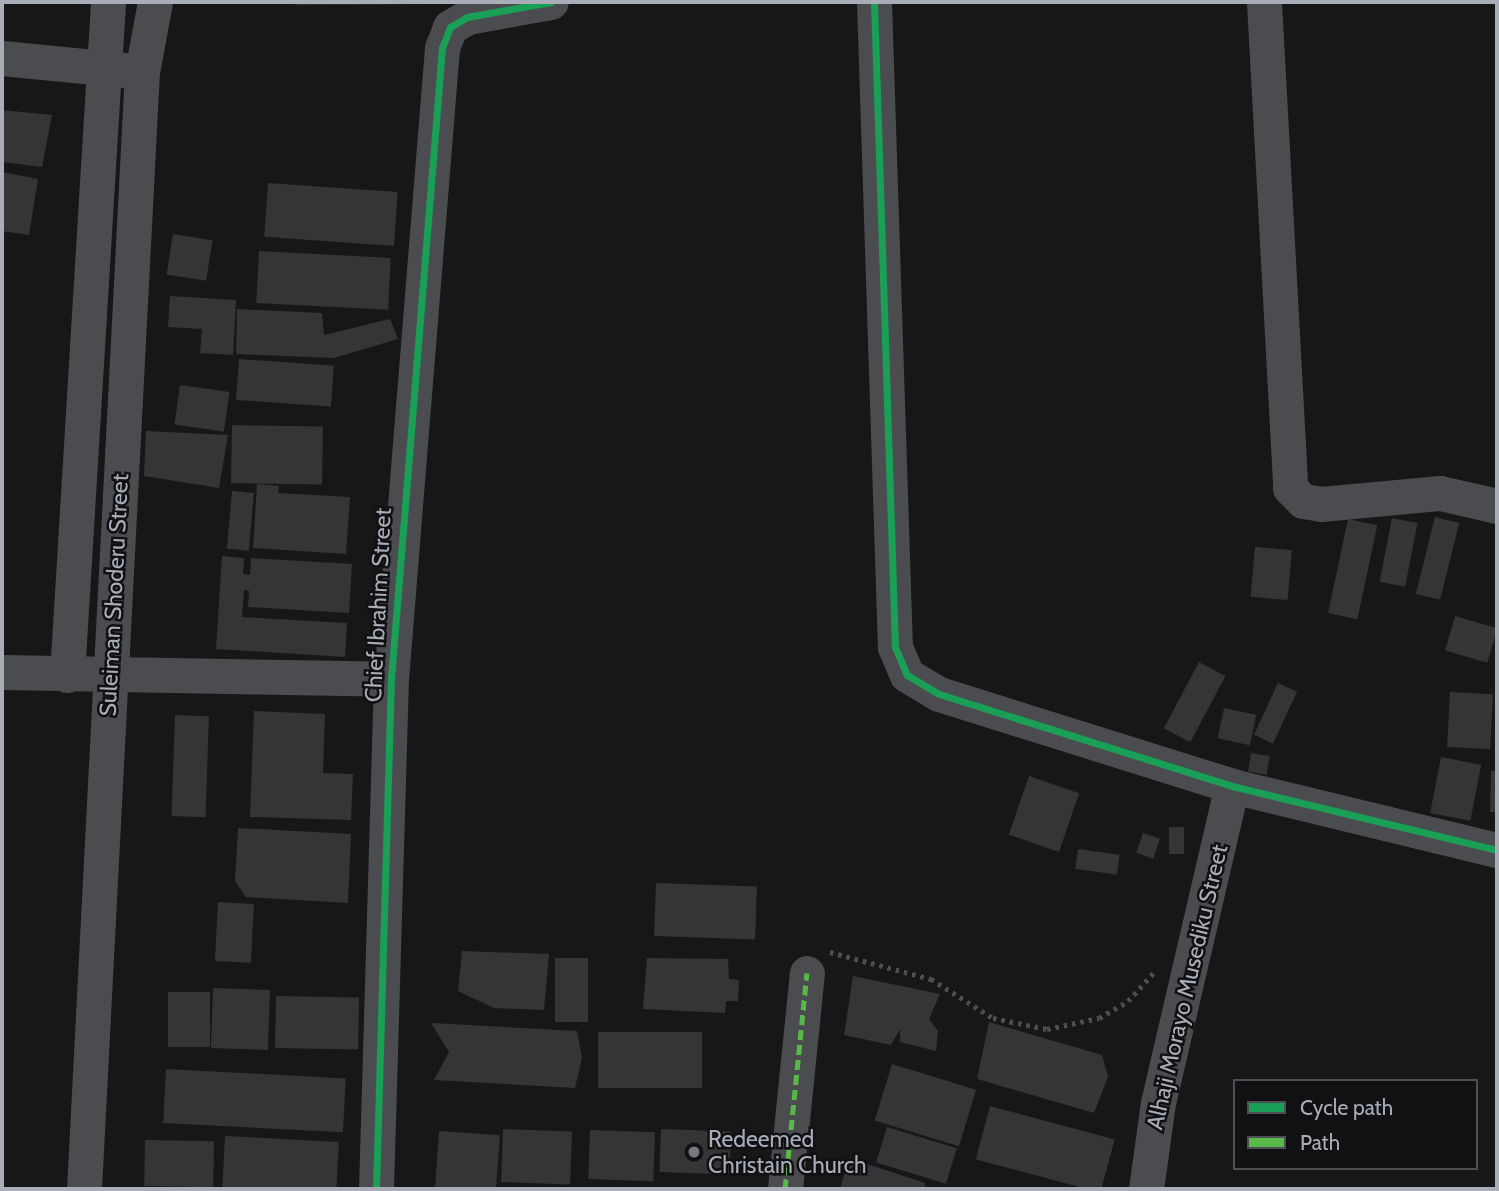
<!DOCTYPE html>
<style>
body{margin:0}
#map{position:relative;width:1499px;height:1191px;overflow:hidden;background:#171717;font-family:Cabin,sans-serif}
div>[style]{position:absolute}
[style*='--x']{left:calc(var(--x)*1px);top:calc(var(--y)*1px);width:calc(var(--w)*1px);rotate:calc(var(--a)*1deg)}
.building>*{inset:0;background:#353536;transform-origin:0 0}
.path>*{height:4.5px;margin-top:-2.25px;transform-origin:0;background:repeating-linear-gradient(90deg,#4d4e52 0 3.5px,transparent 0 8.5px)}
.minor>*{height:35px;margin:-17.5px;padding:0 17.5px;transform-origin:17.5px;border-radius:17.5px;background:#4b4c50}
.quiet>*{height:5px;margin-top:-2.5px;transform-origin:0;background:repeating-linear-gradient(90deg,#58b947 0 10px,transparent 0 15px)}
.cycleway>*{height:7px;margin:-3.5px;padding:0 3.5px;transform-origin:3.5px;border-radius:3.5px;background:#1a9f57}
.dots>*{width:19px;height:19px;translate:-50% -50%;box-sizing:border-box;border:4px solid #111113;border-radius:50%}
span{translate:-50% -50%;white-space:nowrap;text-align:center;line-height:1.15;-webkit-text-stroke:5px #111113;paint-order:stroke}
.street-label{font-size:23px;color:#a8adb8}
.poi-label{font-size:23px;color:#a8adb8}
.left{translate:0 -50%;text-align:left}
.frame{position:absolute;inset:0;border:4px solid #a8adb8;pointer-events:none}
.legend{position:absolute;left:1233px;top:1079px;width:245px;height:91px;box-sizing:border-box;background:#111113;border:2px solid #4d4f55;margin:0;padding:9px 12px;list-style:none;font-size:21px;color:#a8adb8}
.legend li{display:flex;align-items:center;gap:14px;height:35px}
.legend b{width:35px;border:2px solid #4d4f55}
</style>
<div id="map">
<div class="building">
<i style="clip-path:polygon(295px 2px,436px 2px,436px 4px,295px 5px)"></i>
<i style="clip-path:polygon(2px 110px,52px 115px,42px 167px,2px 162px)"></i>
<i style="clip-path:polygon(2px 172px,38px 179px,29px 235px,2px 231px)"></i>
<i style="left:268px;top:183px;width:130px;height:54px;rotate:4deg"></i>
<i style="left:173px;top:234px;width:40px;height:41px;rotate:9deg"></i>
<i style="left:259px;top:251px;width:132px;height:52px;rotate:3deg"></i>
<i style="clip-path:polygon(170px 296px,236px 300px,233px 355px,200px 353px,202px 329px,168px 327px)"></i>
<i style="clip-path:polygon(237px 309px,322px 313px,324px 335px,390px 319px,398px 339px,334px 358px,236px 354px)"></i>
<i style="left:239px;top:359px;width:95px;height:41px;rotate:4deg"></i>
<i style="left:180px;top:385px;width:50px;height:40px;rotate:8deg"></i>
<i style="left:232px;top:425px;width:91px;height:58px;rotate:1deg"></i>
<i style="clip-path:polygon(146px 431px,228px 435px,219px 488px,144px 476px)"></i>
<i style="clip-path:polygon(257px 484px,279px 486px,278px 493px,350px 497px,346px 554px,253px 548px)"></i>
<i style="left:232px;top:491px;width:22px;height:58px;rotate:5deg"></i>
<i style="left:1435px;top:517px;width:25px;height:79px;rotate:14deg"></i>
<i style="left:1392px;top:518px;width:26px;height:65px;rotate:11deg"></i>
<i style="left:1348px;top:519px;width:30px;height:96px;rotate:12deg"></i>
<i style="left:1255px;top:547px;width:37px;height:50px;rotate:5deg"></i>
<i style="clip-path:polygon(222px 556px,244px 558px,243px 574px,250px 575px,251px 558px,352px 564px,349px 613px,248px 607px,249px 591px,244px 590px,242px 617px,347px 623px,345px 657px,216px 649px)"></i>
<i style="left:1455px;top:616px;width:44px;height:36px;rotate:16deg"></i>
<i style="left:1199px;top:662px;width:30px;height:75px;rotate:28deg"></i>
<i style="left:1278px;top:683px;width:21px;height:57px;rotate:25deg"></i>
<i style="left:1450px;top:692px;width:43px;height:55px;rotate:3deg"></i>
<i style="left:1224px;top:708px;width:33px;height:31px;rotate:12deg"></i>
<i style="clip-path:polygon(254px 711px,325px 714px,323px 773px,353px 774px,351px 820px,250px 817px)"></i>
<i style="left:175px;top:715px;width:34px;height:101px;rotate:2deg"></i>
<i style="left:1251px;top:753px;width:19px;height:19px;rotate:9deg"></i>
<i style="left:1441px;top:757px;width:41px;height:57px;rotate:11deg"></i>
<i style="clip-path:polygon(1491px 771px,1497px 771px,1497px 812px,1490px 812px)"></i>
<i style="left:1029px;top:776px;width:53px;height:62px;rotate:19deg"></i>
<i style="left:1169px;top:827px;width:15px;height:27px"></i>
<i style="clip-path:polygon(238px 828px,351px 834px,348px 903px,246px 897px,235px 881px)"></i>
<i style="left:1143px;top:833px;width:18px;height:21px;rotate:19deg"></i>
<i style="left:1078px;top:849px;width:42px;height:20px;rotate:8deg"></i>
<i style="left:656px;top:883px;width:101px;height:53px;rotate:2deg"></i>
<i style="left:218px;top:902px;width:36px;height:59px;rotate:3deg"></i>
<i style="clip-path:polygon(462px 951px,549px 954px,544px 1010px,494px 1008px,458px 991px)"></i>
<i style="left:555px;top:958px;width:33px;height:64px"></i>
<i style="clip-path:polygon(647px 958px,728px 959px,729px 979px,739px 980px,738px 1001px,726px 1001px,725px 1013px,643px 1009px)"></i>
<i style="clip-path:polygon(853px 976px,940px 994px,929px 1019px,938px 1031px,936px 1051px,900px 1042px,900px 1029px,891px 1045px,844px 1035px)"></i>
<i style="left:213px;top:988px;width:57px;height:60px;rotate:2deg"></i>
<i style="left:168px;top:992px;width:42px;height:55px"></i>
<i style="left:276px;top:996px;width:83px;height:52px;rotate:1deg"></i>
<i style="clip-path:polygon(989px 1022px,1102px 1055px,1108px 1077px,1094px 1113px,977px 1079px)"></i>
<i style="clip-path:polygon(431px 1023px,577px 1031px,582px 1058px,575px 1088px,434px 1080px,449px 1052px)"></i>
<i style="left:598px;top:1032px;width:104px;height:56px"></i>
<i style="left:892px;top:1064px;width:88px;height:59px;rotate:17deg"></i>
<i style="left:166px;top:1069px;width:180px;height:54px;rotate:3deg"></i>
<i style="left:990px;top:1106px;width:129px;height:55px;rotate:15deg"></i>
<i style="left:887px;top:1127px;width:73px;height:37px;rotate:17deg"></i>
<i style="left:503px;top:1129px;width:69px;height:53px;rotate:2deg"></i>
<i style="left:661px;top:1129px;width:70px;height:43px;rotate:2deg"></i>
<i style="left:590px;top:1130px;width:65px;height:49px;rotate:2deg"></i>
<i style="left:439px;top:1131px;width:61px;height:56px;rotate:4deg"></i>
<i style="left:225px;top:1136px;width:114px;height:53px;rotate:3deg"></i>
<i style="left:145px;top:1140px;width:69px;height:46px;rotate:1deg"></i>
<i style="clip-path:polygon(849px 1158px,925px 1183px,924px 1189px,840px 1189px)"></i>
</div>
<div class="path">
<i style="--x:830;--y:952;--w:105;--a:15"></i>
<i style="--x:931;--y:979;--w:73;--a:32.2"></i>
<i style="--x:993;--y:1018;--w:55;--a:11.5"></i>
<i style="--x:1047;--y:1029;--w:53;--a:-11.9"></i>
<i style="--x:1099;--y:1018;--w:34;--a:-30"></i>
<i style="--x:1128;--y:1001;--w:42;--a:-47.9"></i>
</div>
<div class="minor">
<i style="--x:874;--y:2;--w:645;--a:88.14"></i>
<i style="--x:895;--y:647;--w:30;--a:67"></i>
<i style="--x:907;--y:675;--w:37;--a:31"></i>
<i style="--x:939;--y:694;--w:307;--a:17.4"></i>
<i style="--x:1232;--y:786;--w:273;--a:13.6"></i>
<i style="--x:1264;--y:2;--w:487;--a:86.9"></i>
<i style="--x:1290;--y:488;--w:18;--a:45"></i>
<i style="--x:1303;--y:501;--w:18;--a:9"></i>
<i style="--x:1321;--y:504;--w:120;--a:-5.3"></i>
<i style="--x:1440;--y:493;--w:58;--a:12.8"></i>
<i style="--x:2;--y:58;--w:123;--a:5.6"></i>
<i style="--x:2;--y:672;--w:389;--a:1"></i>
<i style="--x:67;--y:675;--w:674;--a:-86.51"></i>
<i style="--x:84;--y:1189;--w:1119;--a:-87.03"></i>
<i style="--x:142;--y:72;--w:71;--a:-79.5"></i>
<i style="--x:376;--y:1189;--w:510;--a:-88.32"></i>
<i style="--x:391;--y:679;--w:633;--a:-85.38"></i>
<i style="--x:442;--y:48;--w:22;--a:-69"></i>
<i style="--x:450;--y:27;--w:20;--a:-30"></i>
<i style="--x:467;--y:17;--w:85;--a:-10.1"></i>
<i style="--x:785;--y:1189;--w:217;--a:-84.2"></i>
<i style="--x:1146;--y:1189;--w:87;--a:-82.1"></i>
<i style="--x:1158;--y:1103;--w:326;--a:-76.9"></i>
</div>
<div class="quiet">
<i style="--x:785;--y:1189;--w:217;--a:-84.2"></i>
</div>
<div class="cycleway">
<i style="--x:874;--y:2;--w:645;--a:88.14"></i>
<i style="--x:895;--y:647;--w:30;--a:67"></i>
<i style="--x:907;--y:675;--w:37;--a:31"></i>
<i style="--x:939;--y:694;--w:307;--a:17.4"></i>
<i style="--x:1232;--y:786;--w:273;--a:13.6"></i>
<i style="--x:376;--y:1189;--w:510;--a:-88.32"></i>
<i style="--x:391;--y:679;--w:633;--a:-85.38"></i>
<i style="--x:442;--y:48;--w:22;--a:-69"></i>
<i style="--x:450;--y:27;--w:20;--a:-30"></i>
<i style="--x:467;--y:17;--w:85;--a:-10.1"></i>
</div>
<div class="dots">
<i style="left:694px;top:1152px;background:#757880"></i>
</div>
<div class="street-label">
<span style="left:114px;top:595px;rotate:-87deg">Suleiman Shoderu Street</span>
<span style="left:378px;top:605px;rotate:-87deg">Chief Ibrahim Street</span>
<span style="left:1187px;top:987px;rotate:-77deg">Alhaji Morayo Musediku Street</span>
</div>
<div class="poi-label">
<span class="left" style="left:708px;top:1152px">Redeemed<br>Christain Church</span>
</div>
<div class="frame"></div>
<ul class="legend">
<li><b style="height:9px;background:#1a9f57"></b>Cycle path</li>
<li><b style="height:9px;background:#58b947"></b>Path</li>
</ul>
</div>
